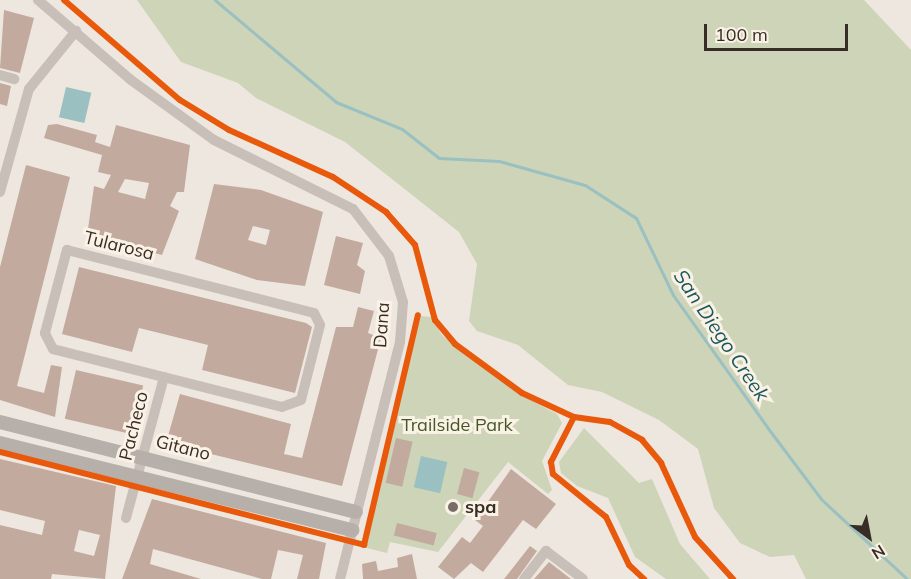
<!DOCTYPE html>
<style>
body{margin:0}
#map{position:relative;width:911px;height:579px;overflow:hidden;background:#eee7df;font-family:Mulish,sans-serif}
div>[style]{position:absolute}
[style*='--x']{left:calc(var(--x)*1px);top:calc(var(--y)*1px);width:calc(var(--w)*1px);rotate:calc(var(--a)*1deg)}
.green>*{inset:0;background:#ced4b8}
.water>*{inset:0;background:#9ac0c1;transform-origin:0 0}
.stream>*{height:3px;margin:-1.5px;padding:0 1.5px;transform-origin:1.5px;border-radius:1.5px;background:#9ac0c1}
.building>*{inset:0;background:#c3aa9f;transform-origin:0 0}
.street>*{height:10px;margin:-5px;padding:0 5px;transform-origin:5px;border-radius:5px;background:#c7bfb8}
.secondary>*{height:14px;margin:-7px;padding:0 7px;transform-origin:7px;border-radius:7px;background:#b7afa9}
.cycleway>*{height:6px;margin:-3px;padding:0 3px;transform-origin:3px;border-radius:3px;background:#e8590c}
.dots>*{width:16px;height:16px;translate:-50% -50%;box-sizing:border-box;border:3px solid #fbf2e6;border-radius:50%}
span{translate:-50% -50%;white-space:nowrap;text-align:center;line-height:1.15;-webkit-text-stroke:6px #fbf2e6;paint-order:stroke}
.street-label{font-size:18px;color:#382c27}
.park-label{font-size:18px;color:#455828}
.poi-label{font-size:18px;color:#382c27;font-weight:700}
.left{translate:0 -50%;text-align:left}
.water-label{font-size:20px;color:#18575d;font-style:italic}
.north{position:absolute;left:839px;top:507px;width:60px;height:60px;-webkit-text-stroke:4px #fbf2e6;paint-order:stroke;rotate:148deg;font-size:16px;font-weight:700;line-height:24px;text-align:center;color:#382c27}
.north::after{content:'';display:block;margin:auto;width:21px;height:27px;background:#382c27;clip-path:polygon(50% 0,100% 100%,50% 72%,0 100%)}
.scale{position:absolute;left:704px;top:24px;width:144px;height:27px;box-sizing:border-box;border:3px solid #382c27;border-top:0;padding-left:8px;font-size:18px;line-height:21px;white-space:nowrap;color:#382c27;-webkit-text-stroke:4px #fbf2e6;paint-order:stroke}
</style>
<div id="map">
<div class="green">
<i style="clip-path:polygon(137px 0,864px 0,911px 50px,911px 579px,806px 579px,794px 555px,770px 557px,740px 543px,714px 508px,698px 449px,659px 420px,602px 392px,568px 385px,518px 345px,477px 331px,469px 321px,477px 264px,459px 232px,345px 142px,256px 98px,238px 83px,181px 62px)"></i>
<i style="clip-path:polygon(421px 316px,431px 317px,442px 335px,521px 395px,557px 414px,562px 423px,542px 461px,552px 490px,548px 494px,508px 462px,438px 552px,390px 542px,387px 553px,363px 547px)"></i>
<i style="clip-path:polygon(584px 428px,639px 483px,652px 479px,680px 544px,710px 579px,666px 579px,635px 557px,608px 498px,577px 486px,561px 473px,559px 462px)"></i>
</div>
<div class="water">
<i style="left:66px;top:87px;width:26px;height:31px;rotate:13deg"></i>
<i style="left:421px;top:456px;width:27px;height:32px;rotate:13deg"></i>
</div>
<div class="stream">
<i style="--x:215;--y:0;--w:158;--a:40.1"></i>
<i style="--x:336;--y:102;--w:71;--a:22.2"></i>
<i style="--x:402;--y:129;--w:47;--a:38.1"></i>
<i style="--x:439;--y:158;--w:60;--a:2.9"></i>
<i style="--x:499;--y:161;--w:89;--a:15.6"></i>
<i style="--x:585;--y:185;--w:61;--a:32.9"></i>
<i style="--x:636;--y:218;--w:85;--a:64.3"></i>
<i style="--x:673;--y:295;--w:162;--a:54.5"></i>
<i style="--x:767;--y:427;--w:90;--a:53.1"></i>
<i style="--x:821;--y:499;--w:117;--a:42.9"></i>
</div>
<div class="building">
<i style="clip-path:polygon(4px 10px,34px 18px,20px 73px,0 68px)"></i>
<i style="clip-path:polygon(0 83px,11px 86px,7px 106px,0 104px)"></i>
<i style="clip-path:polygon(evenodd,57px 124px,97px 135px,95px 142px,110px 147px,116px 125px,190px 145px,184px 192px,177px 192px,170px 206px,179px 211px,162px 255px,87px 236px,94px 186px,104px 189px,111px 175px,98px 172px,102px 155px,44px 138px,48px 125px,57px 124px,125px 179px,149px 183px,145px 199px,118px 192px,125px 179px)"></i>
<i style="clip-path:polygon(26px 165px,70px 177px,17px 386px,44px 393px,51px 365px,62px 367px,55px 417px,0 400px,0 267px)"></i>
<i style="clip-path:polygon(evenodd,214px 184px,261px 190px,323px 212px,305px 286px,257px 280px,195px 259px,214px 184px,253px 226px,270px 230px,266px 245px,248px 240px,253px 226px)"></i>
<i style="clip-path:polygon(336px 236px,363px 243px,357px 265px,365px 271px,360px 294px,324px 285px)"></i>
<i style="clip-path:polygon(79px 267px,306px 323px,312px 327px,295px 393px,202px 370px,208px 345px,139px 328px,132px 352px,62px 334px)"></i>
<i style="clip-path:polygon(358px 307px,374px 311px,368px 333px,381px 338px,342px 486px,166px 443px,180px 394px,291px 424px,284px 454px,302px 458px,336px 327px,353px 327px)"></i>
<i style="left:76px;top:370px;width:69px;height:50px;rotate:13deg"></i>
<i style="left:396px;top:438px;width:17px;height:46px;rotate:13deg"></i>
<i style="clip-path:polygon(evenodd,0 459px,116px 486px,105px 579px,52px 574px,51px 579px,0 579px,0 525px,42px 535px,45px 521px,0 510px,0 459px,79px 530px,100px 535px,94px 556px,74px 551px,79px 530px)"></i>
<i style="left:464px;top:468px;width:16px;height:27px;rotate:15deg"></i>
<i style="clip-path:polygon(511px 469px,556px 504px,536px 529px,523px 520px,483px 572px,471px 563px,454px 579px,438px 567px,462px 537px,470px 543px,483px 526px,475px 520px)"></i>
<i style="clip-path:polygon(152px 499px,326px 543px,319px 579px,297px 579px,303px 555px,278px 550px,271px 579px,262px 579px,153px 549px,150px 564px,201px 579px,122px 579px)"></i>
<i style="left:397px;top:523px;width:41px;height:13px;rotate:14deg"></i>
<i style="clip-path:polygon(530px 546px,537px 551px,517px 579px,504px 579px)"></i>
<i style="clip-path:polygon(412px 554px,417px 579px,363px 579px,362px 564px,376px 561px,378px 571px,398px 567px,397px 558px)"></i>
<i style="clip-path:polygon(549px 562px,571px 579px,534px 579px)"></i>
</div>
<div class="street">
<i style="--x:38;--y:0;--w:123;--a:40.7"></i>
<i style="--x:131;--y:80;--w:102;--a:35.9"></i>
<i style="--x:214;--y:140;--w:155;--a:26.4"></i>
<i style="--x:353;--y:209;--w:59;--a:52.5"></i>
<i style="--x:389;--y:256;--w:48;--a:73.1"></i>
<i style="--x:403;--y:302;--w:40;--a:94.3"></i>
<i style="--x:400;--y:342;--w:244;--a:104.2"></i>
<i style="--x:0;--y:75;--w:15;--a:16"></i>
<i style="--x:0;--y:192;--w:107;--a:-74.3"></i>
<i style="--x:29;--y:89;--w:75;--a:-51"></i>
<i style="--x:67;--y:250;--w:255;--a:14.3"></i>
<i style="--x:314;--y:313;--w:13;--a:63"></i>
<i style="--x:320;--y:325;--w:77;--a:104.2"></i>
<i style="--x:301;--y:400;--w:20;--a:160"></i>
<i style="--x:282;--y:407;--w:236;--a:-165.8"></i>
<i style="--x:53;--y:349;--w:18;--a:-117"></i>
<i style="--x:45;--y:333;--w:86;--a:-75.2"></i>
<i style="--x:126;--y:518;--w:146;--a:-74.9"></i>
<i style="--x:524;--y:579;--w:36;--a:-52"></i>
<i style="--x:546;--y:551;--w:46;--a:37.1"></i>
</div>
<div class="secondary">
<i style="--x:0;--y:422;--w:367;--a:14.2"></i>
<i style="--x:0;--y:443;--w:363;--a:13.9"></i>
</div>
<div class="cycleway">
<i style="--x:64;--y:0;--w:153;--a:40.8"></i>
<i style="--x:180;--y:100;--w:57;--a:31.5"></i>
<i style="--x:229;--y:130;--w:114;--a:24.3"></i>
<i style="--x:333;--y:177;--w:64;--a:33.4"></i>
<i style="--x:386;--y:212;--w:44;--a:48.7"></i>
<i style="--x:415;--y:245;--w:78;--a:75.1"></i>
<i style="--x:435;--y:320;--w:31;--a:50"></i>
<i style="--x:455;--y:344;--w:83;--a:36.2"></i>
<i style="--x:522;--y:393;--w:57;--a:24.8"></i>
<i style="--x:574;--y:417;--w:36;--a:8"></i>
<i style="--x:610;--y:422;--w:37;--a:29"></i>
<i style="--x:642;--y:440;--w:30;--a:50"></i>
<i style="--x:661;--y:463;--w:81;--a:65.3"></i>
<i style="--x:695;--y:537;--w:57;--a:47.9"></i>
<i style="--x:574;--y:417;--w:51;--a:117.1"></i>
<i style="--x:551;--y:462;--w:12;--a:81"></i>
<i style="--x:553;--y:474;--w:68;--a:39.1"></i>
<i style="--x:606;--y:517;--w:53;--a:64.4"></i>
<i style="--x:629;--y:565;--w:21;--a:43"></i>
<i style="--x:0;--y:452;--w:376;--a:14.3"></i>
<i style="--x:364;--y:545;--w:236;--a:-76.8"></i>
</div>
<div class="dots">
<i style="left:453px;top:507px;background:#786d67"></i>
</div>
<div class="street-label">
<span style="left:119px;top:246px;rotate:14deg">Tularosa</span>
<span style="left:382px;top:325px;rotate:-86deg">Dana</span>
<span style="left:134px;top:426px;rotate:-76deg">Pacheco</span>
<span style="left:183px;top:448px;rotate:14deg">Gitano</span>
</div>
<div class="park-label">
<span style="left:457px;top:425px">Trailside Park</span>
</div>
<div class="poi-label">
<span class="left" style="left:465px;top:507px">spa</span>
</div>
<div class="water-label">
<span style="left:722px;top:335px;rotate:56deg">San Diego Creek</span>
</div>
<div class="north">N</div>
<div class="scale">100 m</div>
</div>
